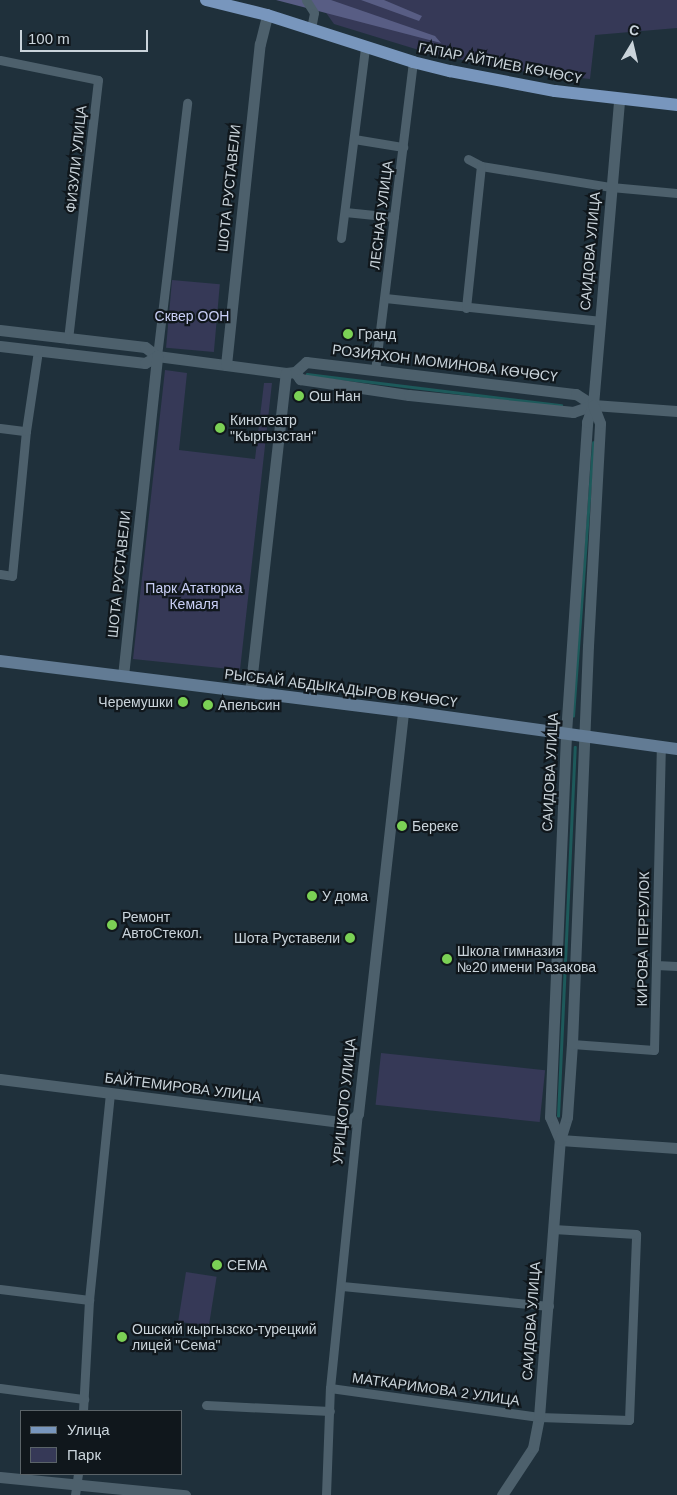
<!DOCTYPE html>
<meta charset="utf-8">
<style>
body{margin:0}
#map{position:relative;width:677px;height:1495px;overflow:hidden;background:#1f303b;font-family:Arial,sans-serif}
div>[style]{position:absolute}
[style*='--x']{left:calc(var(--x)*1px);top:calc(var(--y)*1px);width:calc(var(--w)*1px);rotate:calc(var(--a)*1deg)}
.green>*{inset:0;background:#363957;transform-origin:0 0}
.forest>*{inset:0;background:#585d84}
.stream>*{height:2.5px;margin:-1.25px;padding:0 1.25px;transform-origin:1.25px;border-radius:1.25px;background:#1d5a5b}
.minor>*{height:9px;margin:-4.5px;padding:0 4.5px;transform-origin:4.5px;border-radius:4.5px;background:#4d606c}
.tertiary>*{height:11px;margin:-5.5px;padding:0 5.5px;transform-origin:5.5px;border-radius:5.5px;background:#4d606c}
.secondary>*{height:12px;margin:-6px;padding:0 6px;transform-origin:6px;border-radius:6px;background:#627b94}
.primary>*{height:12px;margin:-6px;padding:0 6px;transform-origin:6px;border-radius:6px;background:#7896bd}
.dots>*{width:14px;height:14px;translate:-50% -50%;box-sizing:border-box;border:2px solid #10171c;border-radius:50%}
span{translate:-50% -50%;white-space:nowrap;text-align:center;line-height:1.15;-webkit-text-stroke:4.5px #10171c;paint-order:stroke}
.street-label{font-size:14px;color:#cad4db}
.park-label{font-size:14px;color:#c9cff6}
.poi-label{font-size:14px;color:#cad4db}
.left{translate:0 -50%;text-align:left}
.right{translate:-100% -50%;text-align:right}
.legend{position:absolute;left:20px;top:1410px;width:162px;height:65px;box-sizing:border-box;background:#10171c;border:1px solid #5a6368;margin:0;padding:6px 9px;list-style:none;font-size:15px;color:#cad4db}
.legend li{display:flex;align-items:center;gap:10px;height:25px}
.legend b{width:25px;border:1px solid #5a6368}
.north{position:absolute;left:607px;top:20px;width:50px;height:50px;-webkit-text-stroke:4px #10171c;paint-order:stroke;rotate:9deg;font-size:14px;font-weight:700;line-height:20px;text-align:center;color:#cad4db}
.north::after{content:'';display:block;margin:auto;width:18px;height:22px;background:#cad4db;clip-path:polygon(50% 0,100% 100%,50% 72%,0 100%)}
.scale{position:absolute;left:20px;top:30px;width:128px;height:22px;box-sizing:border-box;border:2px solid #cad4db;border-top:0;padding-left:6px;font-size:15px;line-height:18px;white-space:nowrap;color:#cad4db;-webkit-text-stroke:4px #10171c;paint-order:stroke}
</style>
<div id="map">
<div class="green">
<i style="clip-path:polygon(317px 0,677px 0,677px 28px,595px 35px,590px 79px,503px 69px,422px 51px,334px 24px)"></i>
<i style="left:172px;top:280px;width:48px;height:68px;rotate:5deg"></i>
<i style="clip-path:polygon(165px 370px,187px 373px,179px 450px,255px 459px,264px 383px,272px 383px,240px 670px,133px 659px)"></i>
<i style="left:381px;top:1053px;width:165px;height:52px;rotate:6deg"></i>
<i style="left:186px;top:1272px;width:31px;height:50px;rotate:9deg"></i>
</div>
<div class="forest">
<i style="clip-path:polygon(276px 0,331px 0,435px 36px,441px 43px)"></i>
<i style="clip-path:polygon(361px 0,384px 0,422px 16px,419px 21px)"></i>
</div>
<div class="stream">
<i style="--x:307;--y:374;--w:256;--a:7"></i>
<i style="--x:573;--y:716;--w:274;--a:-85.8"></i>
<i style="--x:558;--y:1116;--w:369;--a:-87.4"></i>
</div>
<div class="minor">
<i style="--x:306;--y:0;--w:15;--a:58"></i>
<i style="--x:314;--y:13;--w:15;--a:101"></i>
<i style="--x:0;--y:60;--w:100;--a:11.5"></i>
<i style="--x:98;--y:80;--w:261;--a:96.6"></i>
<i style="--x:354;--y:139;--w:50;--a:9.3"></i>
<i style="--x:468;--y:159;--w:15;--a:28"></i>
<i style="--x:481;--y:166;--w:132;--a:9.2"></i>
<i style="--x:611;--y:187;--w:66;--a:5.2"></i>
<i style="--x:345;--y:212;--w:49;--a:5.8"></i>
<i style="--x:341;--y:238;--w:193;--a:-82.8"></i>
<i style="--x:385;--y:298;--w:215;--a:6.1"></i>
<i style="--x:466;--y:308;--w:143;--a:-84"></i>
<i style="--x:157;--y:356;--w:255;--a:-83.2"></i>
<i style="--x:375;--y:371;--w:311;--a:-83"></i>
<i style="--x:0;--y:428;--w:26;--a:7"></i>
<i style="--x:0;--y:574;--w:12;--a:9"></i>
<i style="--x:12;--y:576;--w:146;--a:-84.5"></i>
<i style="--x:26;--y:431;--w:81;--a:-81.5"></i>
<i style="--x:656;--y:965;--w:21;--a:3"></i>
<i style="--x:572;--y:1044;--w:82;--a:4.2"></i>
<i style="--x:654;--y:1050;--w:304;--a:-88.7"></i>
<i style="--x:342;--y:1286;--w:208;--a:5.5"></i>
<i style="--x:0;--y:1289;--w:90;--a:7"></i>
<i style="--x:0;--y:1388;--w:85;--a:7.5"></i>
<i style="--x:330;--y:1388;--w:211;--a:7.9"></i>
<i style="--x:539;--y:1417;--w:90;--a:1.9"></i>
<i style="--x:629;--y:1420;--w:186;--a:-87.8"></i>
<i style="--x:636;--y:1234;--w:83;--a:-176.6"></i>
<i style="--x:206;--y:1405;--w:124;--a:2.8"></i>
<i style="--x:83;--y:1411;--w:111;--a:-86.9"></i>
<i style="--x:89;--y:1300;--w:208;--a:-84.2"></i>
<i style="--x:75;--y:1495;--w:21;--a:-82"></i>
<i style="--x:326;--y:1495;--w:107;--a:-87.9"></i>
<i style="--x:330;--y:1388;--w:275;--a:-84.2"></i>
</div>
<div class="tertiary">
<i style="--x:0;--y:330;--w:146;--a:6.7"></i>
<i style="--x:145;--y:347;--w:15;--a:37"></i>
<i style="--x:157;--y:356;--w:130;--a:7.5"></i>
<i style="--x:286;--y:373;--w:9;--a:-6"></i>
<i style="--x:295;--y:372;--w:15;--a:-42"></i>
<i style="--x:306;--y:362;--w:272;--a:6.8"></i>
<i style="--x:576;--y:394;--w:20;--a:33"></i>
<i style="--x:0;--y:346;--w:146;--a:6.7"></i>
<i style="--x:145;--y:363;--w:14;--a:-30"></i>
<i style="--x:226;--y:365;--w:323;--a:-84"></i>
<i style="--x:260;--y:44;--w:30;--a:-76"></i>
<i style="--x:295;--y:372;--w:9;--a:54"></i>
<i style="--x:300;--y:379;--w:110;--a:8.4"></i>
<i style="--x:409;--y:395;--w:165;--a:5.9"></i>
<i style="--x:573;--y:412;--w:21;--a:-19"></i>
<i style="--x:593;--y:405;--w:84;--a:4.1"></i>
<i style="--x:123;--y:676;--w:322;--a:-83.9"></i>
<i style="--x:250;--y:692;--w:321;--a:-83.6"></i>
<i style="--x:0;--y:1079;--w:351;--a:7.2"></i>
<i style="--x:348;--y:1123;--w:13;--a:-42"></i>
<i style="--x:358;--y:1114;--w:406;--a:-83.6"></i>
<i style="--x:560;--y:1140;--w:25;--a:-113"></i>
<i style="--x:550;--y:1117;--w:384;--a:-87.6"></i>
<i style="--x:566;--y:733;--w:312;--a:-86.1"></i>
<i style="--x:587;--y:422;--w:18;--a:-71"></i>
<i style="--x:593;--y:405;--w:307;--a:-85.1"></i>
<i style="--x:560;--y:1140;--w:117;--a:3.9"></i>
<i style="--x:0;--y:1477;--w:186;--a:5.6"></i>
<i style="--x:502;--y:1495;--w:56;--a:-56.6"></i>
<i style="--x:533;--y:1448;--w:32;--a:-79"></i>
<i style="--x:539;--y:1417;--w:278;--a:-85.7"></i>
<i style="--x:560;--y:1140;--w:24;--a:-73"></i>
<i style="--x:567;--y:1117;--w:73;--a:-86.1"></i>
<i style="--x:572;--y:1044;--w:398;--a:-87.7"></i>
<i style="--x:588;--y:646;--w:223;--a:-86.9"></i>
<i style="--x:600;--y:423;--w:19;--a:-111"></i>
</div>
<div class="secondary">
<i style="--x:0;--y:661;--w:406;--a:7.1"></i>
<i style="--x:403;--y:711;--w:277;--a:7.9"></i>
</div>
<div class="primary">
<i style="--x:206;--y:0;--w:63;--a:13.8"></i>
<i style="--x:267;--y:15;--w:153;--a:17.8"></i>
<i style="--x:413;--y:62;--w:38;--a:14"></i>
<i style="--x:450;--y:71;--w:107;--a:10.8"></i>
<i style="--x:555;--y:91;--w:123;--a:6.5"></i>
</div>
<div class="dots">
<i style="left:348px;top:334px;background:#7bd155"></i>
<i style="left:299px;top:396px;background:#7bd155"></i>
<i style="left:220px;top:428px;background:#7bd155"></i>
<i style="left:183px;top:702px;background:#7bd155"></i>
<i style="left:208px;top:705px;background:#7bd155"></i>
<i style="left:402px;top:826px;background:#7bd155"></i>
<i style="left:312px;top:896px;background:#7bd155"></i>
<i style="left:112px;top:925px;background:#7bd155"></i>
<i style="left:350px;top:938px;background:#7bd155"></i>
<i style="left:447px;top:959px;background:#7bd155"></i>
<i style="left:217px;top:1265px;background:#7bd155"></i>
<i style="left:122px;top:1337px;background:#7bd155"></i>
</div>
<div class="street-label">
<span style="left:500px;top:63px;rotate:11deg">ГАПАР АЙТИЕВ КӨЧӨСҮ</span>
<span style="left:76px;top:159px;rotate:-84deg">ФИЗУЛИ УЛИЦА</span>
<span style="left:229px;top:188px;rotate:-84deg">ШОТА РУСТАВЕЛИ</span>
<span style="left:381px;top:215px;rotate:-83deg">ЛЕСНАЯ УЛИЦА</span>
<span style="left:590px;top:251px;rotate:-85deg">САИДОВА УЛИЦА</span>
<span style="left:445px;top:363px;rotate:7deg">РОЗИЯХОН МОМИНОВА КӨЧӨСҮ</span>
<span style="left:119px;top:574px;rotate:-84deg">ШОТА РУСТАВЕЛИ</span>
<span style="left:341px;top:688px;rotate:7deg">РЫСБАЙ АБДЫКАДЫРОВ КӨЧӨСҮ</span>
<span style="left:550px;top:772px;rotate:-87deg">САИДОВА УЛИЦА</span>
<span style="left:643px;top:939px;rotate:-89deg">КИРОВА ПЕРЕУЛОК</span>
<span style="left:183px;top:1087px;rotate:7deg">БАЙТЕМИРОВА УЛИЦА</span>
<span style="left:344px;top:1101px;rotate:-84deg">УРИЦКОГО УЛИЦА</span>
<span style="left:531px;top:1321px;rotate:-86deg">САИДОВА УЛИЦА</span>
<span style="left:436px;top:1389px;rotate:8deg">МАТКАРИМОВА 2 УЛИЦА</span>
</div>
<div class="park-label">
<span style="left:192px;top:316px">Сквер ООН</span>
<span style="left:194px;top:596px">Парк Ататюрка<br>Кемаля</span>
</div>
<div class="poi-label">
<span class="left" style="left:358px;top:334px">Гранд</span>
<span class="left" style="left:309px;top:396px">Ош Нан</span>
<span class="left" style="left:230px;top:428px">Кинотеатр<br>"Кыргызстан"</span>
<span class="right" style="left:173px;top:702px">Черемушки</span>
<span class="left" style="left:218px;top:705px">Апельсин</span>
<span class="left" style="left:412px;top:826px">Береке</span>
<span class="left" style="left:322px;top:896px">У дома</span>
<span class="left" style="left:122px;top:925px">Ремонт<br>АвтоСтекол.</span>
<span class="right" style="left:340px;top:938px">Шота Руставели</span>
<span class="left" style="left:457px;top:959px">Школа гимназия<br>№20 имени Разакова</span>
<span class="left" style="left:227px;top:1265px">СЕМА</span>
<span class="left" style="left:132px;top:1337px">Ошский кыргызско-турецкий<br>лицей "Сема"</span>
</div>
<ul class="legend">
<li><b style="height:6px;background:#7896bd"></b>Улица</li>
<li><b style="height:14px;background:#363957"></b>Парк</li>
</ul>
<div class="north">С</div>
<div class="scale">100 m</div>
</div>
